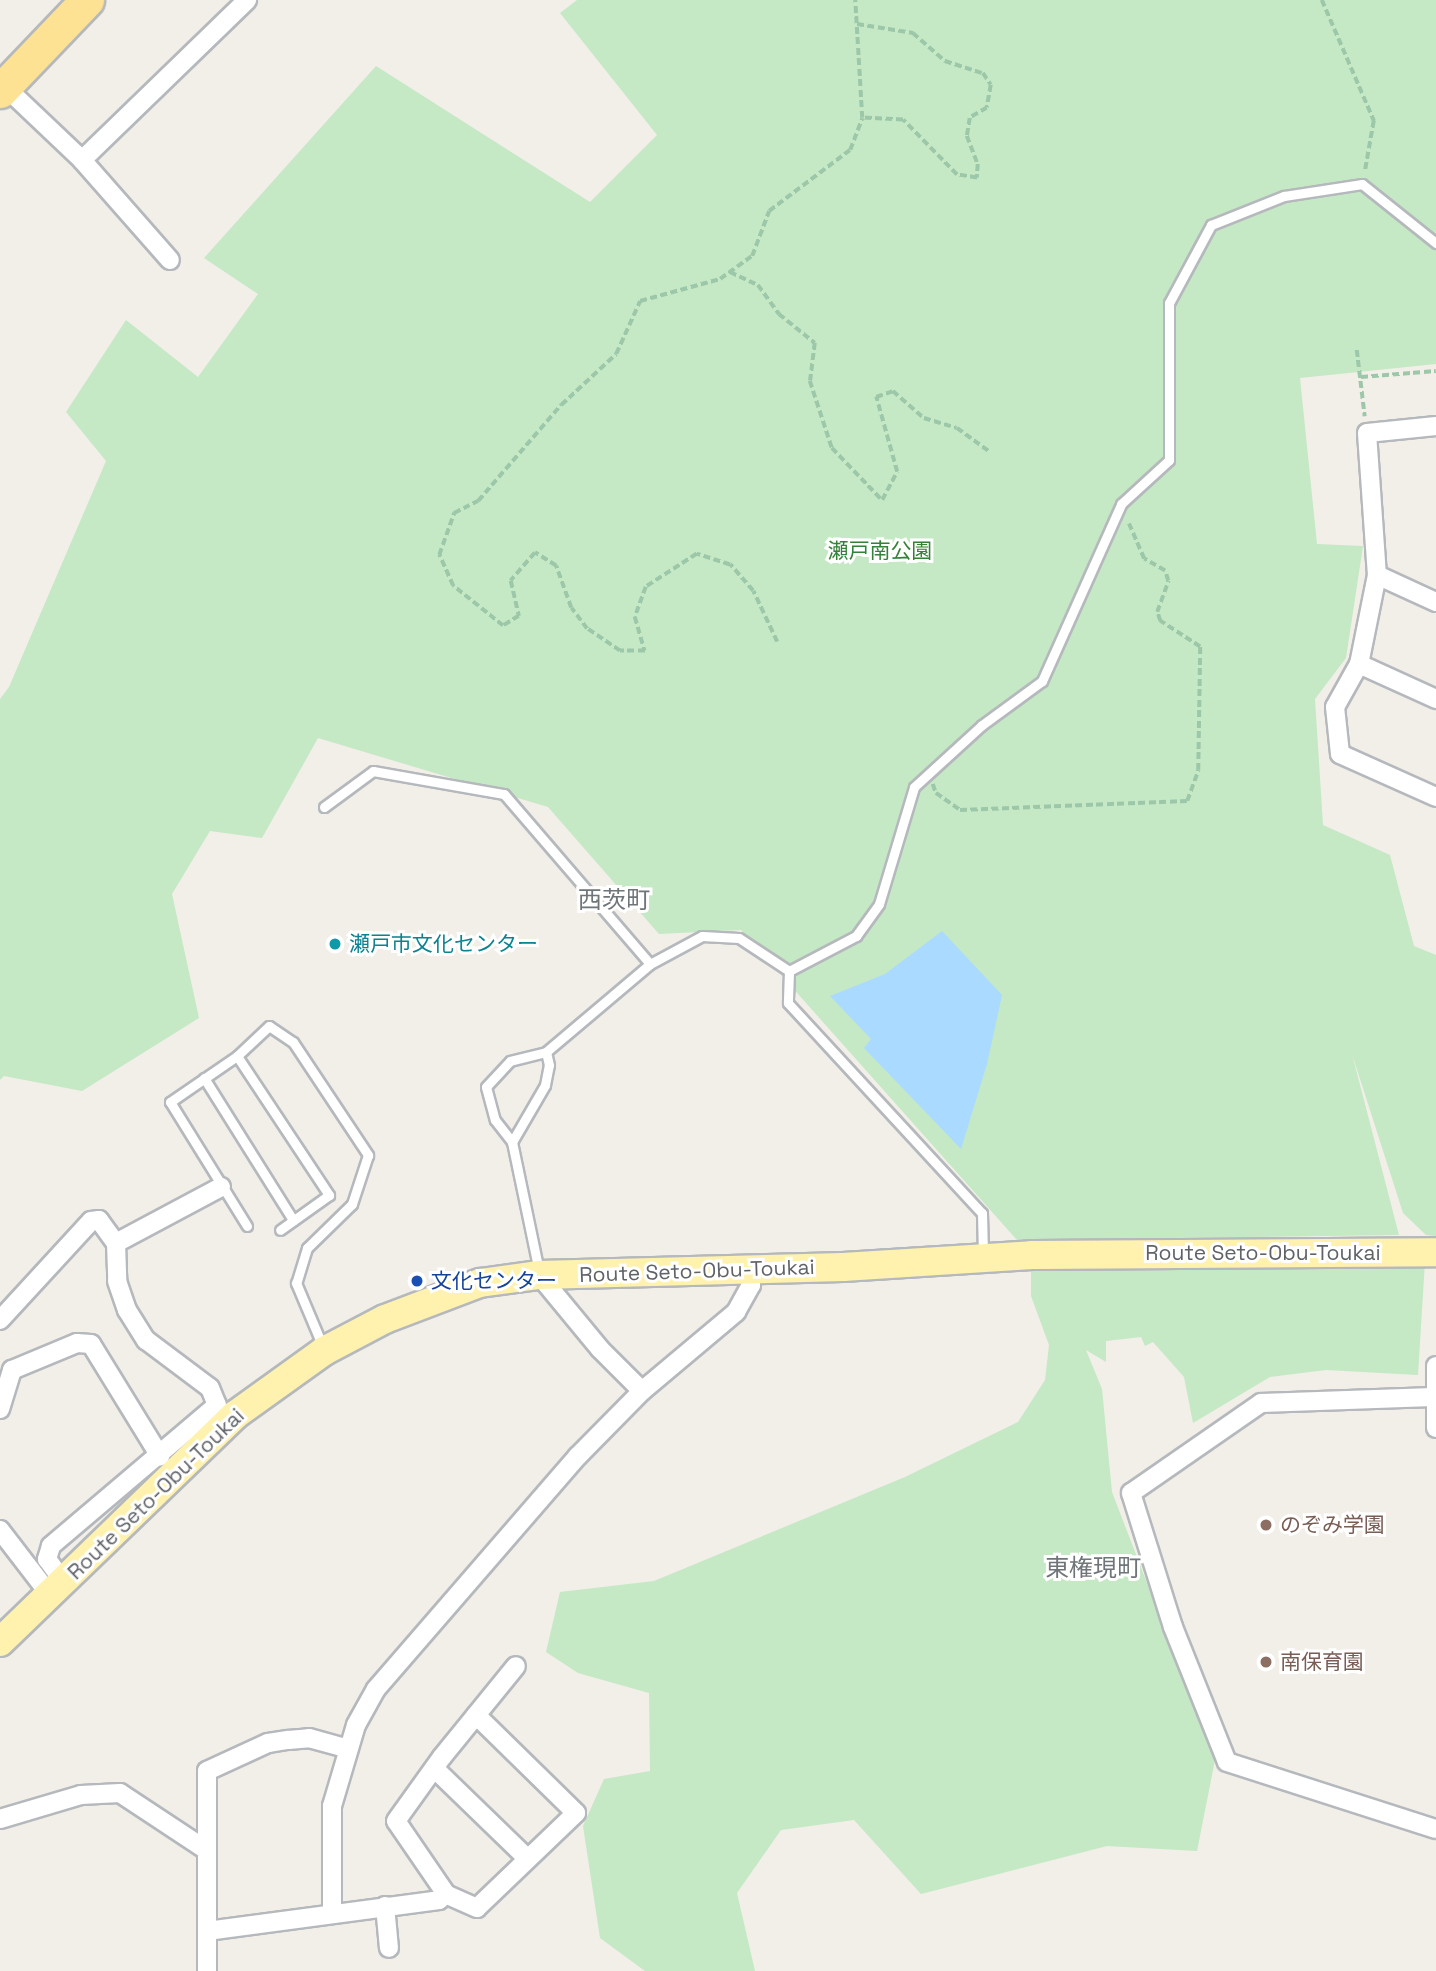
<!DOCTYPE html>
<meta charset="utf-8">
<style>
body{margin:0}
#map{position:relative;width:1436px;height:1971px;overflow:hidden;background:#f1efe8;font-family:"Space Grotesk","Noto Sans JP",sans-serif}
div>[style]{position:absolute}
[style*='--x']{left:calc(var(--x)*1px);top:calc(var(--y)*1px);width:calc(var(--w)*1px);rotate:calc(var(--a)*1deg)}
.green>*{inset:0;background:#c5e8c5}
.water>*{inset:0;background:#aadaff}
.path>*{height:3.5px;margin-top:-1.75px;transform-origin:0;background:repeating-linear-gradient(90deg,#9cc7a9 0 7px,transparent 0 10.5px)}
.roads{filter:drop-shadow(2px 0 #b5b8bc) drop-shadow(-2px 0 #b5b8bc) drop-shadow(0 2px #b5b8bc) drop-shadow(0 -2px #b5b8bc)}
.lane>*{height:9px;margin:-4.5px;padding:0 4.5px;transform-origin:4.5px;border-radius:4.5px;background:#fff}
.street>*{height:18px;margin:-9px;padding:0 9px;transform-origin:9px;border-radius:9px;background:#fff}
.primary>*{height:28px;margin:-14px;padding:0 14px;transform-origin:14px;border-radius:14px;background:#fff2af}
.highway>*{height:33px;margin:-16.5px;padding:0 16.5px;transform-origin:16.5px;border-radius:16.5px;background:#fde293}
.dots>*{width:19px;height:19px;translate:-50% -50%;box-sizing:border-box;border:4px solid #fff;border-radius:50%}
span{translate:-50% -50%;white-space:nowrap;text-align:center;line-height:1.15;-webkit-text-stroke:6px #fff;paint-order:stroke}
.park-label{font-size:21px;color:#348238}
.culture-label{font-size:21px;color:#0d838f}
.left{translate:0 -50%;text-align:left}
.street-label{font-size:21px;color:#5f6368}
.transit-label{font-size:21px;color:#164399}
.education-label{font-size:21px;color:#785e54}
.quarter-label{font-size:24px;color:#70757a}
</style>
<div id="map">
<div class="green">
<i style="clip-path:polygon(577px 0,1436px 0,1436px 364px,1300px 378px,1317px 544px,1363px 546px,1346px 658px,1315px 699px,1323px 825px,1390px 855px,1414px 946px,1436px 955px,1436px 1236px,1426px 1235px,1403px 1213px,1352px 1054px,1399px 1235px,1017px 1240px,741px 930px,659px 934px,548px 807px,318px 738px,262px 838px,210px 831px,172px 894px,199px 1018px,82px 1091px,4px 1076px,0 1080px,0 699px,9px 687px,106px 461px,66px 412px,126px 320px,198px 377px,258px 294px,204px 258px,376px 66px,590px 202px,657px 135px,560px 13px)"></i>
<i style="clip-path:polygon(1425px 1261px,1418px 1375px,1326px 1370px,1270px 1377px,1193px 1423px,1184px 1377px,1153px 1342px,1145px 1346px,1141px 1337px,1106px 1341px,1106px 1362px,1086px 1350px,1102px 1389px,1112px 1492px,1215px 1760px,1197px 1851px,1107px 1846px,921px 1894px,854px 1820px,781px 1830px,737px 1893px,755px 1971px,645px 1971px,600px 1938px,583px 1826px,604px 1779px,650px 1771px,649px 1693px,578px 1673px,546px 1652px,560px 1592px,654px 1581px,905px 1477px,1018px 1422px,1045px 1380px,1049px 1345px,1031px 1296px,1031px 1271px)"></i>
</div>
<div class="water">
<i style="clip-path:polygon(942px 931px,1002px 995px,987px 1064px,961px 1149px,864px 1048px,871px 1039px,830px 996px,885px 974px)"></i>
</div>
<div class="path">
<i style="--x:1322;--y:0;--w:132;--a:66.7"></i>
<i style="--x:1374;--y:121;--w:52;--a:100"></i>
<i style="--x:857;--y:24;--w:57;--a:9.1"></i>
<i style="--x:913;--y:33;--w:43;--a:41.2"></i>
<i style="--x:945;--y:61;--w:40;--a:18"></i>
<i style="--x:983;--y:73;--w:14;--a:56"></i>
<i style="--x:991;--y:85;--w:23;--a:100"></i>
<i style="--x:987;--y:108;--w:20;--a:150"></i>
<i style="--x:970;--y:118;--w:18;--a:99"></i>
<i style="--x:967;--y:136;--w:30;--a:69"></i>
<i style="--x:978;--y:164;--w:14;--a:94"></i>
<i style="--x:977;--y:178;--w:20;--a:-171"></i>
<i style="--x:957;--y:175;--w:77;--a:-134.5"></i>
<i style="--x:903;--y:120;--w:41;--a:-177.2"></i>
<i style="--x:730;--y:272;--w:31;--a:25"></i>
<i style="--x:758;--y:285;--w:36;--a:54"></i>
<i style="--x:779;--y:314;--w:46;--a:38.9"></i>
<i style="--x:815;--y:343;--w:38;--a:97"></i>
<i style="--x:810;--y:381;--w:71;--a:71.8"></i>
<i style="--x:832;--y:448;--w:72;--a:46.1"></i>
<i style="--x:882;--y:500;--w:32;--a:-62"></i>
<i style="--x:897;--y:472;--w:78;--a:-105.6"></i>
<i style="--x:876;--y:397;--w:18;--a:-19"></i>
<i style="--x:893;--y:391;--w:41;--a:41.1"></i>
<i style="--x:924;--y:418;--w:34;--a:17"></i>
<i style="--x:957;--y:428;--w:39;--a:36"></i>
<i style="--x:1357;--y:350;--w:67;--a:83.2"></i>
<i style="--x:1361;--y:377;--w:75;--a:-4.6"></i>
<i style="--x:777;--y:642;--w:56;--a:-115.2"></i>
<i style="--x:753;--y:591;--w:35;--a:-131"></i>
<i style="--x:730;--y:565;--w:35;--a:-162"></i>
<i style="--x:697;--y:554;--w:61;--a:147.1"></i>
<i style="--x:646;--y:587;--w:32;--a:110"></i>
<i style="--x:635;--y:617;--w:35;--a:74"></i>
<i style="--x:645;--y:651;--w:25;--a:180"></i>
<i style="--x:620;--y:651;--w:40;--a:-146"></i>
<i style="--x:587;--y:629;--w:26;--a:-127"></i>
<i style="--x:571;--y:608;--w:45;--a:-109.7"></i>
<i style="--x:556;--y:566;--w:25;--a:-148"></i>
<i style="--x:535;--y:553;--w:37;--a:131"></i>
<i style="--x:511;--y:581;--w:36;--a:77"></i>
<i style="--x:519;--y:616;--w:19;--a:148"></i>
<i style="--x:503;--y:626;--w:64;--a:-141.3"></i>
<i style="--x:453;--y:586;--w:34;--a:-114"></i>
<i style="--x:439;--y:555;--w:45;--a:-70.3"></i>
<i style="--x:454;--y:513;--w:27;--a:-27"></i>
<i style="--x:478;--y:501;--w:127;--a:-49.2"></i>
<i style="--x:561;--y:405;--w:75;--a:-42.8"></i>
<i style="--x:616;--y:354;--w:58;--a:-65.6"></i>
<i style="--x:640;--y:301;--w:83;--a:-15.4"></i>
<i style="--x:720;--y:279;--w:39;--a:-36"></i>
<i style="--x:752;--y:256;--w:48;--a:-69.3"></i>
<i style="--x:769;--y:211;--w:101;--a:-37"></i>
<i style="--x:850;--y:150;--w:34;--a:-69"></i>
<i style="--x:862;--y:118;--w:118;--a:-93.4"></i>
<i style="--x:933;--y:784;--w:9;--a:72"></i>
<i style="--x:936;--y:793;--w:29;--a:35"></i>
<i style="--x:960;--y:810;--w:227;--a:-2.3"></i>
<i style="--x:1187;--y:801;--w:33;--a:-70"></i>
<i style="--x:1198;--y:770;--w:123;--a:-89.1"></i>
<i style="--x:1200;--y:647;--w:48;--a:-147"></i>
<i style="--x:1160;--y:621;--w:9;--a:-108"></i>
<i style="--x:1157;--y:612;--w:33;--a:-70"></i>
<i style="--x:1168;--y:581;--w:10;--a:-107"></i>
<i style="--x:1165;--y:571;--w:24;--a:-150"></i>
<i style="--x:1144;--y:559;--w:40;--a:-113.4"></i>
</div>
<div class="roads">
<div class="lane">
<i style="--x:324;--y:807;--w:61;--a:-36.3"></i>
<i style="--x:373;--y:771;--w:133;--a:10"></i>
<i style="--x:504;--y:794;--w:224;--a:49.3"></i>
<i style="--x:650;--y:964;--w:136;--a:139.8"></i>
<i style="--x:546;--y:1052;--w:37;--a:166"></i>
<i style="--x:510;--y:1061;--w:35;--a:133"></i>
<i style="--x:486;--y:1087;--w:34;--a:75"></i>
<i style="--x:495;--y:1120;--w:28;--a:52"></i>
<i style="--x:512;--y:1142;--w:132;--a:78.2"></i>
<i style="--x:650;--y:964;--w:59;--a:-28.3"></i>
<i style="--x:702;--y:936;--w:37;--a:3"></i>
<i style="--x:739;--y:938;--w:60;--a:33.4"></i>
<i style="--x:789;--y:971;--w:76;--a:-27.6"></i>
<i style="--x:856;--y:936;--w:39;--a:-54"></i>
<i style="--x:879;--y:904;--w:122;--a:-73.3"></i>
<i style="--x:914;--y:787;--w:92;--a:-42.4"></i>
<i style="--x:982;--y:725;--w:74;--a:-36.3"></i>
<i style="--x:1042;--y:681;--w:194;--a:-65.9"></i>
<i style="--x:1121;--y:504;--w:65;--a:-42.5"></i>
<i style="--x:1169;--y:460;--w:157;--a:-90"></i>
<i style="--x:1169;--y:303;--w:89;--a:-61.7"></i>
<i style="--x:1211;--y:225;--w:79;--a:-21.7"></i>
<i style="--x:1284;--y:196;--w:79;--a:-8.7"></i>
<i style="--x:1362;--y:184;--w:95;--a:38.6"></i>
<i style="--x:789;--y:971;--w:32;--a:92"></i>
<i style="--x:788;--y:1003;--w:286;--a:47.3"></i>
<i style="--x:982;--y:1213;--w:40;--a:88.6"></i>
<i style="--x:237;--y:1056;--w:167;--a:56.5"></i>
<i style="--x:329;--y:1195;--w:60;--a:144.5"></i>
<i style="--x:204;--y:1078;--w:168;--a:57.9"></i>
<i style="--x:512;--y:1142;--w:66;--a:-59.9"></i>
<i style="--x:545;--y:1085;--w:20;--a:-79"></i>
<i style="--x:549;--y:1065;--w:13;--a:-103"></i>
<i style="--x:247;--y:1226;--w:146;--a:-121.8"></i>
<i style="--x:170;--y:1102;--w:81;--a:-34.5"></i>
<i style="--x:237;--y:1056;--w:44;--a:-43.2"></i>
<i style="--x:269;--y:1026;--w:29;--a:34"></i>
<i style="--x:293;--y:1042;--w:136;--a:56.4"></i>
<i style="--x:368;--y:1155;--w:52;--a:108.1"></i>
<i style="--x:352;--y:1204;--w:63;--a:135.6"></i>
<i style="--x:307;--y:1248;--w:37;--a:107"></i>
<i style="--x:296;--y:1283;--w:69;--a:67.1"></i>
</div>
<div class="street">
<i style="--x:1;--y:83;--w:112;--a:43.5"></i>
<i style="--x:82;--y:160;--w:133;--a:48.7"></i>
<i style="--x:82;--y:160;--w:230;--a:-44.1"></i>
<i style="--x:1436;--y:426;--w:69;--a:174.2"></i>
<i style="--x:1367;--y:433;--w:142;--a:86"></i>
<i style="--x:1377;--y:575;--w:91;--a:101.4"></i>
<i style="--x:1359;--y:664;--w:49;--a:119.2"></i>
<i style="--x:1335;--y:707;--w:47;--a:83.9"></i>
<i style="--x:1340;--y:754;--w:105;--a:24.1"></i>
<i style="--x:1377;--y:575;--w:65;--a:24.6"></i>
<i style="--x:1359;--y:664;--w:85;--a:24.4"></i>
<i style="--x:116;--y:1243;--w:119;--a:-28.1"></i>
<i style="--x:539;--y:1275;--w:96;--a:50.5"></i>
<i style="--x:600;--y:1349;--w:59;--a:45"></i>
<i style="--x:0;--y:1320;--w:134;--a:-47.4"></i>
<i style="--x:91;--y:1221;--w:8;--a:-7"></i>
<i style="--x:99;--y:1220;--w:29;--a:54"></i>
<i style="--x:116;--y:1243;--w:38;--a:88"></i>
<i style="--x:117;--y:1281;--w:31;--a:71"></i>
<i style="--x:127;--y:1310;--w:36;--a:58"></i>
<i style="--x:146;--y:1340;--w:80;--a:36.9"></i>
<i style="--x:210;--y:1388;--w:18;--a:68"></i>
<i style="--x:217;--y:1405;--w:218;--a:139.7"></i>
<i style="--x:51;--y:1546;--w:14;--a:107"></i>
<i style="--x:47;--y:1559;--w:29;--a:54"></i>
<i style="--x:1436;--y:1366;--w:62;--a:90"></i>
<i style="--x:1433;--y:1397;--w:172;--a:178"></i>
<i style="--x:1261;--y:1403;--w:158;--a:145.3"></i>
<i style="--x:1131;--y:1493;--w:140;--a:72.6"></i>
<i style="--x:1173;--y:1627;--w:145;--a:68.2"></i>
<i style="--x:1227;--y:1762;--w:219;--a:17.8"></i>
<i style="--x:0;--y:1409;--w:41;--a:-72.9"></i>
<i style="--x:12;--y:1370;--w:70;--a:-22.6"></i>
<i style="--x:77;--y:1343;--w:14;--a:4"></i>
<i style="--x:91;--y:1344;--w:132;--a:58.4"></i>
<i style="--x:0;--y:1530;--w:82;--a:52.4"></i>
<i style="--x:476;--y:1715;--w:140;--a:44.4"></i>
<i style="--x:576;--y:1813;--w:137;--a:136.2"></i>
<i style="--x:477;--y:1908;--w:34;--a:-156"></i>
<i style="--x:446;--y:1894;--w:88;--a:-124.4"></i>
<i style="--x:396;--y:1821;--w:79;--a:-54.3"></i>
<i style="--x:442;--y:1757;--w:117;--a:-50.9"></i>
<i style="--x:435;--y:1769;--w:129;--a:44.1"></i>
<i style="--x:0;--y:1819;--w:84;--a:-16.5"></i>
<i style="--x:81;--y:1795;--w:39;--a:-3"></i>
<i style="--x:120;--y:1793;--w:103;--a:33.5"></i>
<i style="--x:385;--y:1906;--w:42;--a:84.6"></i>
<i style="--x:332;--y:1914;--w:108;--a:-90"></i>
<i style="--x:332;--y:1806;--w:84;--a:-73.5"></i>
<i style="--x:356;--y:1725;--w:41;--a:-60.9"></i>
<i style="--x:376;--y:1689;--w:308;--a:-49.1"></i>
<i style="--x:578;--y:1456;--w:91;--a:-45.4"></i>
<i style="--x:642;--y:1391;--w:123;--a:-40"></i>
<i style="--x:736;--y:1312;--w:31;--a:-61"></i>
<i style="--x:751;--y:1285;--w:16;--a:-97"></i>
<i style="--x:207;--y:1931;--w:234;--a:-7.6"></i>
<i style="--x:439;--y:1900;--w:9;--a:-41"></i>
<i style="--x:207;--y:1971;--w:200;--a:-90"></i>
<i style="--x:207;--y:1771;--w:67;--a:-24.7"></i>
<i style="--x:268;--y:1743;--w:20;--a:-9"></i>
<i style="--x:288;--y:1740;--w:21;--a:-5"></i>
<i style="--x:309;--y:1738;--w:41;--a:15.4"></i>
</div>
<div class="primary">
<i style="--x:0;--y:1642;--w:327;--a:-44"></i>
<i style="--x:235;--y:1415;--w:110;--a:-35.7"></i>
<i style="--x:324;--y:1351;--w:69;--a:-27.7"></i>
<i style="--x:385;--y:1319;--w:102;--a:-20.8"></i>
<i style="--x:480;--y:1283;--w:60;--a:-7.7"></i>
<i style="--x:539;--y:1275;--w:304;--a:-1.5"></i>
<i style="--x:843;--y:1267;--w:189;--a:-3.6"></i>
<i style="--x:1032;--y:1255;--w:404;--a:-0.4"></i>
</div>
<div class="highway">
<i style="--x:0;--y:91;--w:126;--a:-46.3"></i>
</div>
</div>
<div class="dots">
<i style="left:335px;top:944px;background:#0f9aa8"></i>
<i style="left:417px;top:1281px;background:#1a4fb4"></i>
<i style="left:1266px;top:1525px;background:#8d6e63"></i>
<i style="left:1266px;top:1662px;background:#8d6e63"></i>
</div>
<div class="park-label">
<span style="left:880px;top:551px">瀬戸南公園</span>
</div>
<div class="culture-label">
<span class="left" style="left:349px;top:944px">瀬戸市文化センター</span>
</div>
<div class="street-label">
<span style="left:1263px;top:1253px">Route Seto-Obu-Toukai</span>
<span style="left:697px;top:1271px;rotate:-2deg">Route Seto-Obu-Toukai</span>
<span style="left:156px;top:1494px;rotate:-44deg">Route Seto-Obu-Toukai</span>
</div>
<div class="transit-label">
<span class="left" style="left:431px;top:1281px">文化センター</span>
</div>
<div class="education-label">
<span class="left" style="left:1280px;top:1525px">のぞみ学園</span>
<span class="left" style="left:1280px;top:1662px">南保育園</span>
</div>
<div class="quarter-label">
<span style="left:614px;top:900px">西茨町</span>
<span style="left:1093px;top:1568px">東権現町</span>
</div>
</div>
